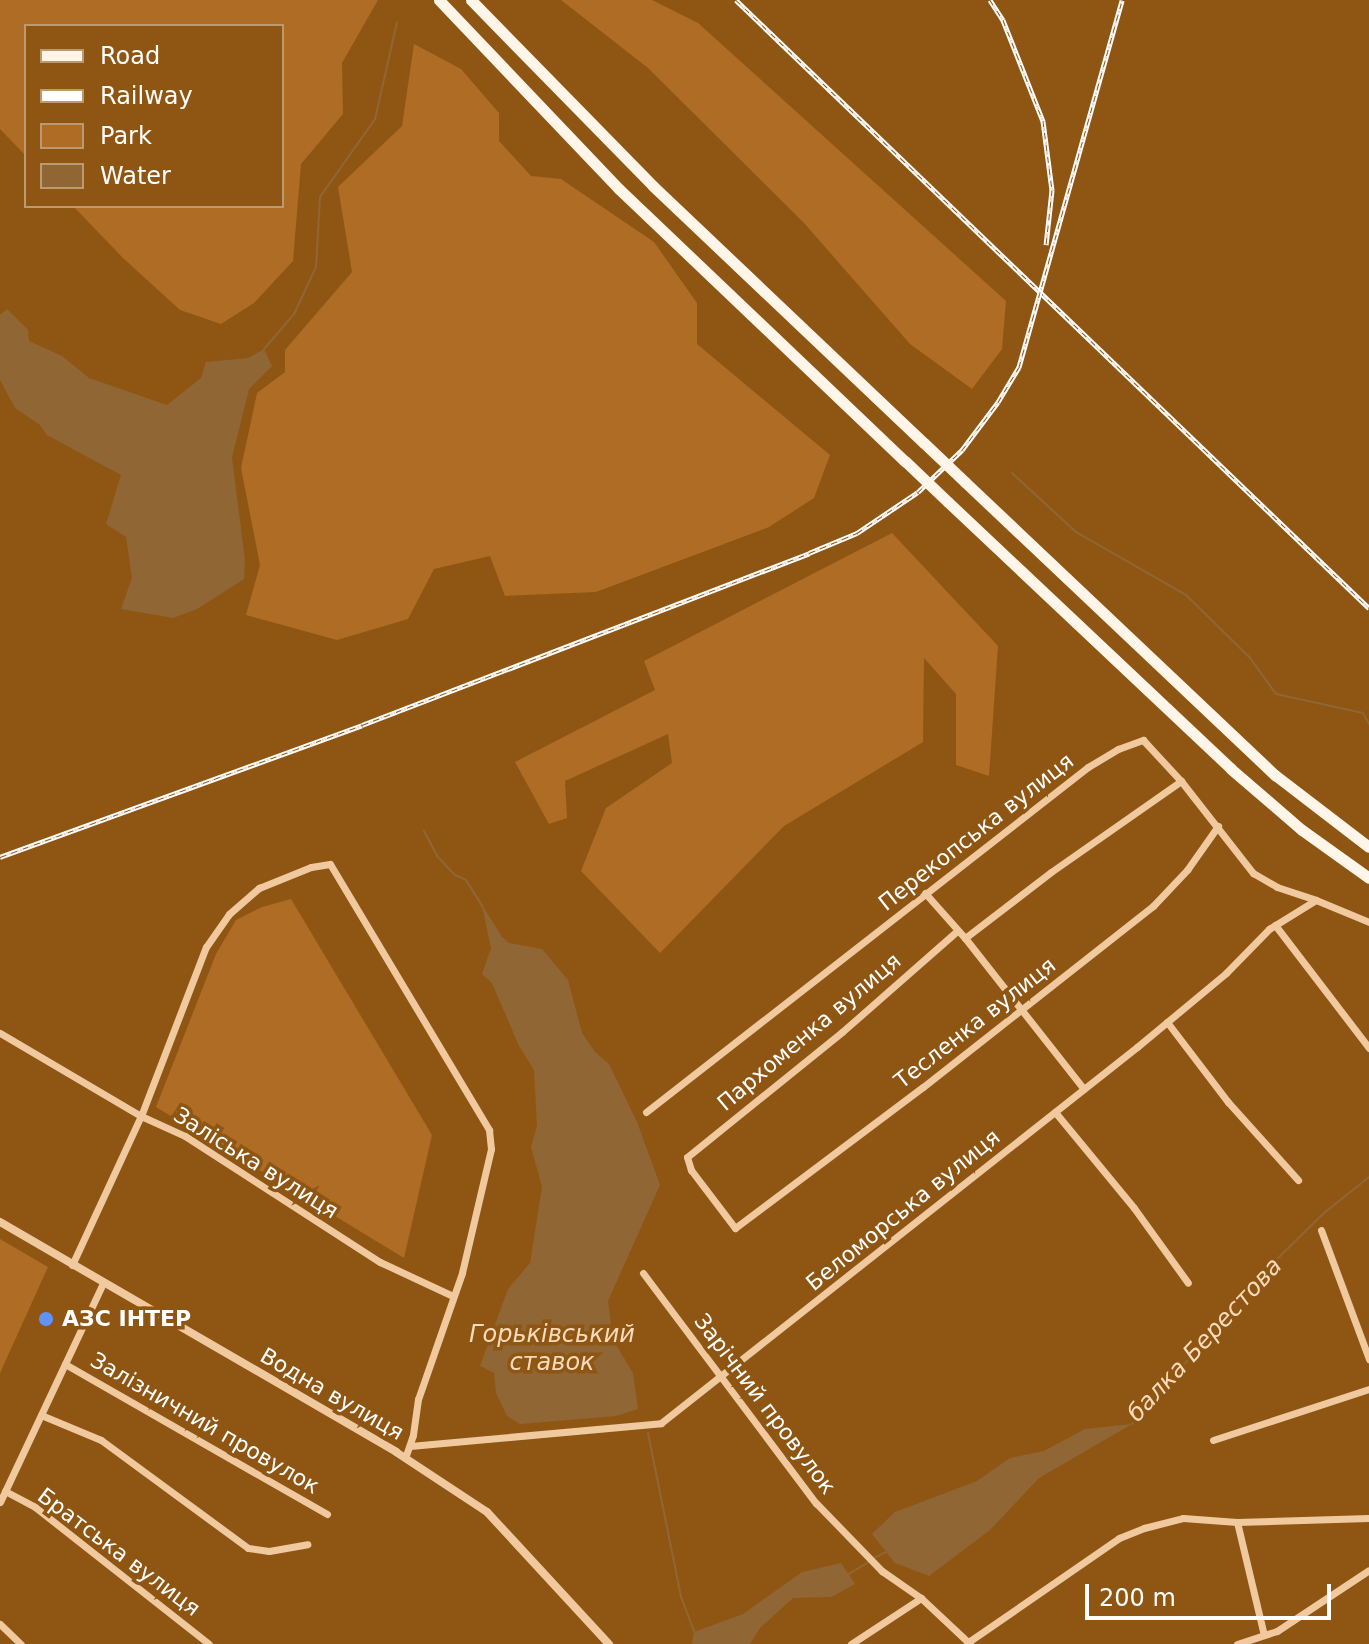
<!DOCTYPE html>
<meta charset="utf-8">
<style>
body{margin:0}
#map{position:relative;width:1369px;height:1644px;overflow:hidden;background:#8f5613;font-family:"DejaVu Sans",sans-serif}
div>[style]{position:absolute}
[style*='--x']{left:calc(var(--x)*1px);top:calc(var(--y)*1px);width:calc(var(--w)*1px);rotate:calc(var(--a)*1deg)}
.green>*{inset:0;background:#ae6c25}
.water>*{inset:0;background:#906635}
.stream>*{height:2px;margin:-1px;padding:0 1px;transform-origin:1px;border-radius:1px;background:#906635}
.minor>*{height:7px;margin:-3.5px;padding:0 3.5px;transform-origin:3.5px;border-radius:3.5px;background:#f1c99f}
.tertiary>*{height:8px;margin:-4px;padding:0 4px;transform-origin:4px;border-radius:4px;background:#f1c99f}
.primary>*{height:11px;margin:-5.5px;padding:0 5.5px;transform-origin:5.5px;border-radius:5.5px;background:#fff6e9}
.rail>*{height:5px;margin-top:-2.5px;transform-origin:0;background:repeating-linear-gradient(90deg,#8f5613 0 6px,#fff 0 12px);box-sizing:border-box;border-block:2px solid #fff}
.primary-bridge>*{height:11px;margin:-5.5px;padding:0 5.5px;transform-origin:5.5px;border-radius:5.5px;background:#fff6e9}
.dots>*{width:22px;height:22px;translate:-50% -50%;box-sizing:border-box;border:4px solid #8f5613;border-radius:50%}
span{translate:-50% -50%;white-space:nowrap;text-align:center;line-height:1.15;-webkit-text-stroke:7px #8f5613;paint-order:stroke}
.street-label{font-size:22px;color:#fff}
.poi-label{font-size:22px;color:#fff;font-weight:700}
.left{translate:0 -50%;text-align:left}
.water-label{font-size:24px;color:#f9dbbb;font-style:italic}
.legend{position:absolute;left:24px;top:24px;width:260px;height:184px;box-sizing:border-box;background:#8f5613;border:2px solid #bc9a71;margin:0;padding:10px 14px;list-style:none;font-size:24px;color:#fff}
.legend li{display:flex;align-items:center;gap:16px;height:40px}
.legend b{width:40px;border:2px solid #bc9a71}
.scale{position:absolute;left:1085px;top:1584px;width:246px;height:36px;box-sizing:border-box;border:4px solid #fff;border-top:0;padding-left:10px;font-size:24px;line-height:28px;white-space:nowrap;color:#fff;-webkit-text-stroke:6px #8f5613;paint-order:stroke}
</style>
<div id="map">
<div class="green">
<i style="clip-path:polygon(0 0,378px 0,342px 63px,343px 114px,301px 164px,293px 261px,254px 303px,221px 324px,180px 310px,123px 258px,73px 206px,282px 206px,282px 26px,26px 26px,26px 156px,0 129px)"></i>
<i style="clip-path:polygon(561px 0,652px 0,698px 23px,1006px 301px,1002px 349px,972px 389px,910px 344px,804px 223px,648px 68px)"></i>
<i style="clip-path:polygon(414px 44px,461px 69px,499px 113px,499px 141px,531px 176px,561px 179px,654px 242px,697px 303px,697px 344px,830px 455px,814px 498px,769px 527px,596px 592px,505px 596px,490px 556px,434px 569px,408px 619px,337px 640px,246px 615px,260px 565px,241px 468px,257px 393px,285px 372px,285px 350px,352px 272px,338px 187px,402px 126px)"></i>
<i style="clip-path:polygon(892px 533px,998px 646px,989px 776px,956px 765px,956px 694px,924px 658px,923px 742px,784px 826px,660px 953px,581px 871px,606px 808px,672px 763px,668px 734px,565px 781px,567px 818px,549px 824px,515px 762px,655px 690px,644px 661px)"></i>
<i style="clip-path:polygon(291px 899px,432px 1135px,404px 1258px,156px 1107px,216px 954px,236px 920px,262px 907px)"></i>
<i style="clip-path:polygon(0 1239px,48px 1267px,0 1373px)"></i>
</div>
<div class="water">
<i style="clip-path:polygon(7px 309px,28px 330px,29px 341px,62px 356px,89px 378px,167px 405px,201px 378px,206px 362px,248px 358px,264px 349px,272px 366px,249px 389px,232px 458px,245px 560px,244px 579px,197px 609px,173px 618px,121px 609px,132px 578px,126px 537px,106px 524px,121px 475px,47px 435px,40px 425px,15px 408px,0 380px,0 315px)"></i>
<i style="clip-path:polygon(482px 905px,502px 937px,509px 943px,542px 949px,568px 980px,582px 1033px,595px 1052px,609px 1064px,637px 1122px,660px 1185px,608px 1301px,613px 1340px,633px 1373px,638px 1409px,616px 1416px,520px 1424px,507px 1416px,496px 1393px,494px 1373px,480px 1366px,508px 1289px,530px 1263px,542px 1187px,531px 1147px,537px 1125px,534px 1070px,519px 1046px,492px 983px,482px 974px,491px 948px)"></i>
<i style="clip-path:polygon(1132px 1424px,1039px 1478px,990px 1530px,929px 1576px,895px 1563px,872px 1534px,895px 1512px,977px 1481px,1010px 1458px,1044px 1451px,1085px 1429px)"></i>
<i style="clip-path:polygon(841px 1563px,855px 1584px,831px 1597px,793px 1598px,760px 1628px,750px 1644px,692px 1644px,694px 1632px,743px 1614px,802px 1572px)"></i>
</div>
<div class="stream">
<i style="--x:264;--y:349;--w:46;--a:-49.4"></i>
<i style="--x:294;--y:314;--w:52;--a:-64.9"></i>
<i style="--x:316;--y:267;--w:70;--a:-86.7"></i>
<i style="--x:320;--y:197;--w:95;--a:-54.8"></i>
<i style="--x:375;--y:119;--w:99;--a:-77.2"></i>
<i style="--x:1012;--y:473;--w:87;--a:42.7"></i>
<i style="--x:1076;--y:532;--w:127;--a:29.8"></i>
<i style="--x:1186;--y:595;--w:90;--a:44.5"></i>
<i style="--x:1250;--y:658;--w:44;--a:54.2"></i>
<i style="--x:1276;--y:694;--w:89;--a:12.3"></i>
<i style="--x:1363;--y:713;--w:13;--a:61"></i>
<i style="--x:424;--y:831;--w:30;--a:62"></i>
<i style="--x:438;--y:857;--w:25;--a:47"></i>
<i style="--x:455;--y:875;--w:12;--a:24"></i>
<i style="--x:466;--y:880;--w:32;--a:58"></i>
<i style="--x:1132;--y:1424;--w:214;--a:-48.8"></i>
<i style="--x:1273;--y:1263;--w:71;--a:-44.4"></i>
<i style="--x:1324;--y:1213;--w:58;--a:-38.7"></i>
<i style="--x:648;--y:1433;--w:167;--a:78.6"></i>
<i style="--x:681;--y:1597;--w:40;--a:69"></i>
<i style="--x:874;--y:1558;--w:13;--a:-27"></i>
<i style="--x:847;--y:1575;--w:26;--a:-31"></i>
</div>
<div class="minor">
<i style="--x:925;--y:893;--w:60;--a:48.4"></i>
<i style="--x:965;--y:938;--w:192;--a:51.8"></i>
<i style="--x:1275;--y:925;--w:155;--a:52.6"></i>
<i style="--x:957;--y:931;--w:153;--a:138.7"></i>
<i style="--x:842;--y:1032;--w:199;--a:141.1"></i>
<i style="--x:687;--y:1157;--w:14;--a:73"></i>
<i style="--x:691;--y:1170;--w:73;--a:52.8"></i>
<i style="--x:735;--y:1228;--w:235;--a:-36.9"></i>
<i style="--x:923;--y:1087;--w:293;--a:-38.2"></i>
<i style="--x:1153;--y:906;--w:50;--a:-46.6"></i>
<i style="--x:1187;--y:870;--w:54;--a:-54.8"></i>
<i style="--x:965;--y:938;--w:108;--a:-37.5"></i>
<i style="--x:1051;--y:872;--w:159;--a:-35"></i>
<i style="--x:1167;--y:1022;--w:101;--a:52.7"></i>
<i style="--x:1228;--y:1102;--w:105;--a:48.1"></i>
<i style="--x:0;--y:1033;--w:164;--a:30.5"></i>
<i style="--x:141;--y:1116;--w:48;--a:24.4"></i>
<i style="--x:185;--y:1136;--w:232;--a:32.9"></i>
<i style="--x:380;--y:1262;--w:81;--a:25"></i>
<i style="--x:646;--y:1112;--w:561;--a:-37.97"></i>
<i style="--x:1088;--y:767;--w:35;--a:-31"></i>
<i style="--x:1118;--y:749;--w:27;--a:-20"></i>
<i style="--x:1143;--y:740;--w:56;--a:47.2"></i>
<i style="--x:1181;--y:781;--w:117;--a:52"></i>
<i style="--x:1253;--y:873;--w:28;--a:30"></i>
<i style="--x:1277;--y:887;--w:41;--a:18.4"></i>
<i style="--x:1055;--y:1112;--w:124;--a:50.5"></i>
<i style="--x:1134;--y:1208;--w:92;--a:54.2"></i>
<i style="--x:1321;--y:1230;--w:138;--a:69.6"></i>
<i style="--x:72;--y:1265;--w:164;--a:-65.2"></i>
<i style="--x:141;--y:1116;--w:181;--a:-69"></i>
<i style="--x:206;--y:947;--w:40;--a:-55.1"></i>
<i style="--x:229;--y:914;--w:40;--a:-41"></i>
<i style="--x:259;--y:888;--w:56;--a:-22"></i>
<i style="--x:311;--y:867;--w:19;--a:-9"></i>
<i style="--x:330;--y:864;--w:310;--a:59.1"></i>
<i style="--x:489;--y:1130;--w:19;--a:84"></i>
<i style="--x:491;--y:1149;--w:127;--a:103.2"></i>
<i style="--x:462;--y:1273;--w:133;--a:109.2"></i>
<i style="--x:418;--y:1399;--w:36;--a:98"></i>
<i style="--x:413;--y:1435;--w:24;--a:109"></i>
<i style="--x:643;--y:1273;--w:288;--a:53.1"></i>
<i style="--x:816;--y:1503;--w:95;--a:45.9"></i>
<i style="--x:882;--y:1571;--w:47;--a:34.7"></i>
<i style="--x:921;--y:1598;--w:67;--a:43.2"></i>
<i style="--x:65;--y:1364;--w:302;--a:29.8"></i>
<i style="--x:41;--y:1415;--w:65;--a:22.6"></i>
<i style="--x:101;--y:1440;--w:182;--a:36.3"></i>
<i style="--x:248;--y:1548;--w:21;--a:8"></i>
<i style="--x:269;--y:1551;--w:39;--a:-10"></i>
<i style="--x:1213;--y:1440;--w:164;--a:-18.1"></i>
<i style="--x:410;--y:1446;--w:252;--a:-5.2"></i>
<i style="--x:661;--y:1423;--w:607;--a:-38.31"></i>
<i style="--x:1137;--y:1047;--w:116;--a:-39.7"></i>
<i style="--x:1226;--y:973;--w:62;--a:-45.7"></i>
<i style="--x:1269;--y:929;--w:55;--a:-31.7"></i>
<i style="--x:1316;--y:900;--w:57;--a:22.5"></i>
<i style="--x:5;--y:1491;--w:34;--a:28"></i>
<i style="--x:35;--y:1507;--w:221;--a:38.2"></i>
<i style="--x:0;--y:1502;--w:242;--a:-64.8"></i>
<i style="--x:1237;--y:1522;--w:116;--a:76.6"></i>
<i style="--x:0;--y:1624;--w:29;--a:44"></i>
<i style="--x:967;--y:1643;--w:185;--a:-34.6"></i>
<i style="--x:1119;--y:1538;--w:27;--a:-22"></i>
<i style="--x:1144;--y:1528;--w:40;--a:-14.4"></i>
<i style="--x:1183;--y:1518;--w:54;--a:4.2"></i>
<i style="--x:1237;--y:1522;--w:132;--a:-1.7"></i>
<i style="--x:851;--y:1644;--w:84;--a:-33.3"></i>
<i style="--x:1237;--y:1644;--w:42;--a:-18"></i>
<i style="--x:1277;--y:1631;--w:110;--a:-33.5"></i>
</div>
<div class="tertiary">
<i style="--x:0;--y:1222;--w:458;--a:30.1"></i>
<i style="--x:396;--y:1452;--w:109;--a:33.4"></i>
<i style="--x:487;--y:1512;--w:180;--a:47.3"></i>
</div>
<div class="primary">
<i style="--x:439;--y:0;--w:261;--a:46.4"></i>
<i style="--x:619;--y:189;--w:395;--a:43.6"></i>
<i style="--x:471;--y:0;--w:260;--a:45.6"></i>
<i style="--x:653;--y:186;--w:373;--a:43.5"></i>
<i style="--x:965;--y:482;--w:427;--a:43.4"></i>
<i style="--x:1275;--y:775;--w:118;--a:37.5"></i>
<i style="--x:948;--y:502;--w:389;--a:43.3"></i>
<i style="--x:1231;--y:769;--w:94;--a:40.7"></i>
<i style="--x:1302;--y:830;--w:82;--a:35.6"></i>
</div>
<div class="rail">
<i style="--x:736;--y:0;--w:878;--a:43.85"></i>
<i style="--x:990;--y:0;--w:24;--a:57"></i>
<i style="--x:1003;--y:20;--w:109;--a:68.4"></i>
<i style="--x:1043;--y:121;--w:70;--a:82.6"></i>
<i style="--x:1052;--y:190;--w:55;--a:96.2"></i>
<i style="--x:0;--y:857;--w:385;--a:-20"></i>
<i style="--x:362;--y:725;--w:479;--a:-21"></i>
<i style="--x:809;--y:553;--w:52;--a:-22.6"></i>
<i style="--x:857;--y:533;--w:73;--a:-33.9"></i>
<i style="--x:918;--y:492;--w:61;--a:-43.7"></i>
<i style="--x:962;--y:450;--w:60;--a:-53.1"></i>
<i style="--x:998;--y:402;--w:41;--a:-59"></i>
<i style="--x:1019;--y:367;--w:381;--a:-74.3"></i>
</div>
<div class="primary-bridge">
<i style="--x:924;--y:443;--w:57;--a:43.6"></i>
<i style="--x:905;--y:461;--w:59;--a:43.6"></i>
</div>
<div class="dots">
<i style="left:46px;top:1319px;background:#5f91ff"></i>
</div>
<div class="street-label">
<span style="left:976px;top:832px;rotate:-38deg">Перекопська вулиця</span>
<span style="left:975px;top:1023px;rotate:-38deg">Тесленка вулиця</span>
<span style="left:809px;top:1032px;rotate:-40deg">Пархоменка вулиця</span>
<span style="left:256px;top:1163px;rotate:32deg">Заліська вулиця</span>
<span style="left:903px;top:1210px;rotate:-39deg">Беломорська вулиця</span>
<span style="left:332px;top:1394px;rotate:30deg">Водна вулиця</span>
<span style="left:765px;top:1404px;rotate:53deg">Зарічний провулок</span>
<span style="left:205px;top:1423px;rotate:30deg">Залізничний провулок</span>
<span style="left:119px;top:1552px;rotate:37deg">Братська вулиця</span>
</div>
<div class="poi-label">
<span class="left" style="left:62px;top:1319px">АЗС ІНТЕР</span>
</div>
<div class="water-label">
<span style="left:552px;top:1349px">Горьківський<br>ставок</span>
<span style="left:1205px;top:1340px;rotate:-47deg">балка Берестова</span>
</div>
<ul class="legend">
<li><b style="height:10px;background:#fff6e9"></b>Road</li>
<li><b style="height:10px;background:#fff"></b>Railway</li>
<li><b style="height:22px;background:#ae6c25"></b>Park</li>
<li><b style="height:22px;background:#906635"></b>Water</li>
</ul>
<div class="scale">200 m</div>
</div>
